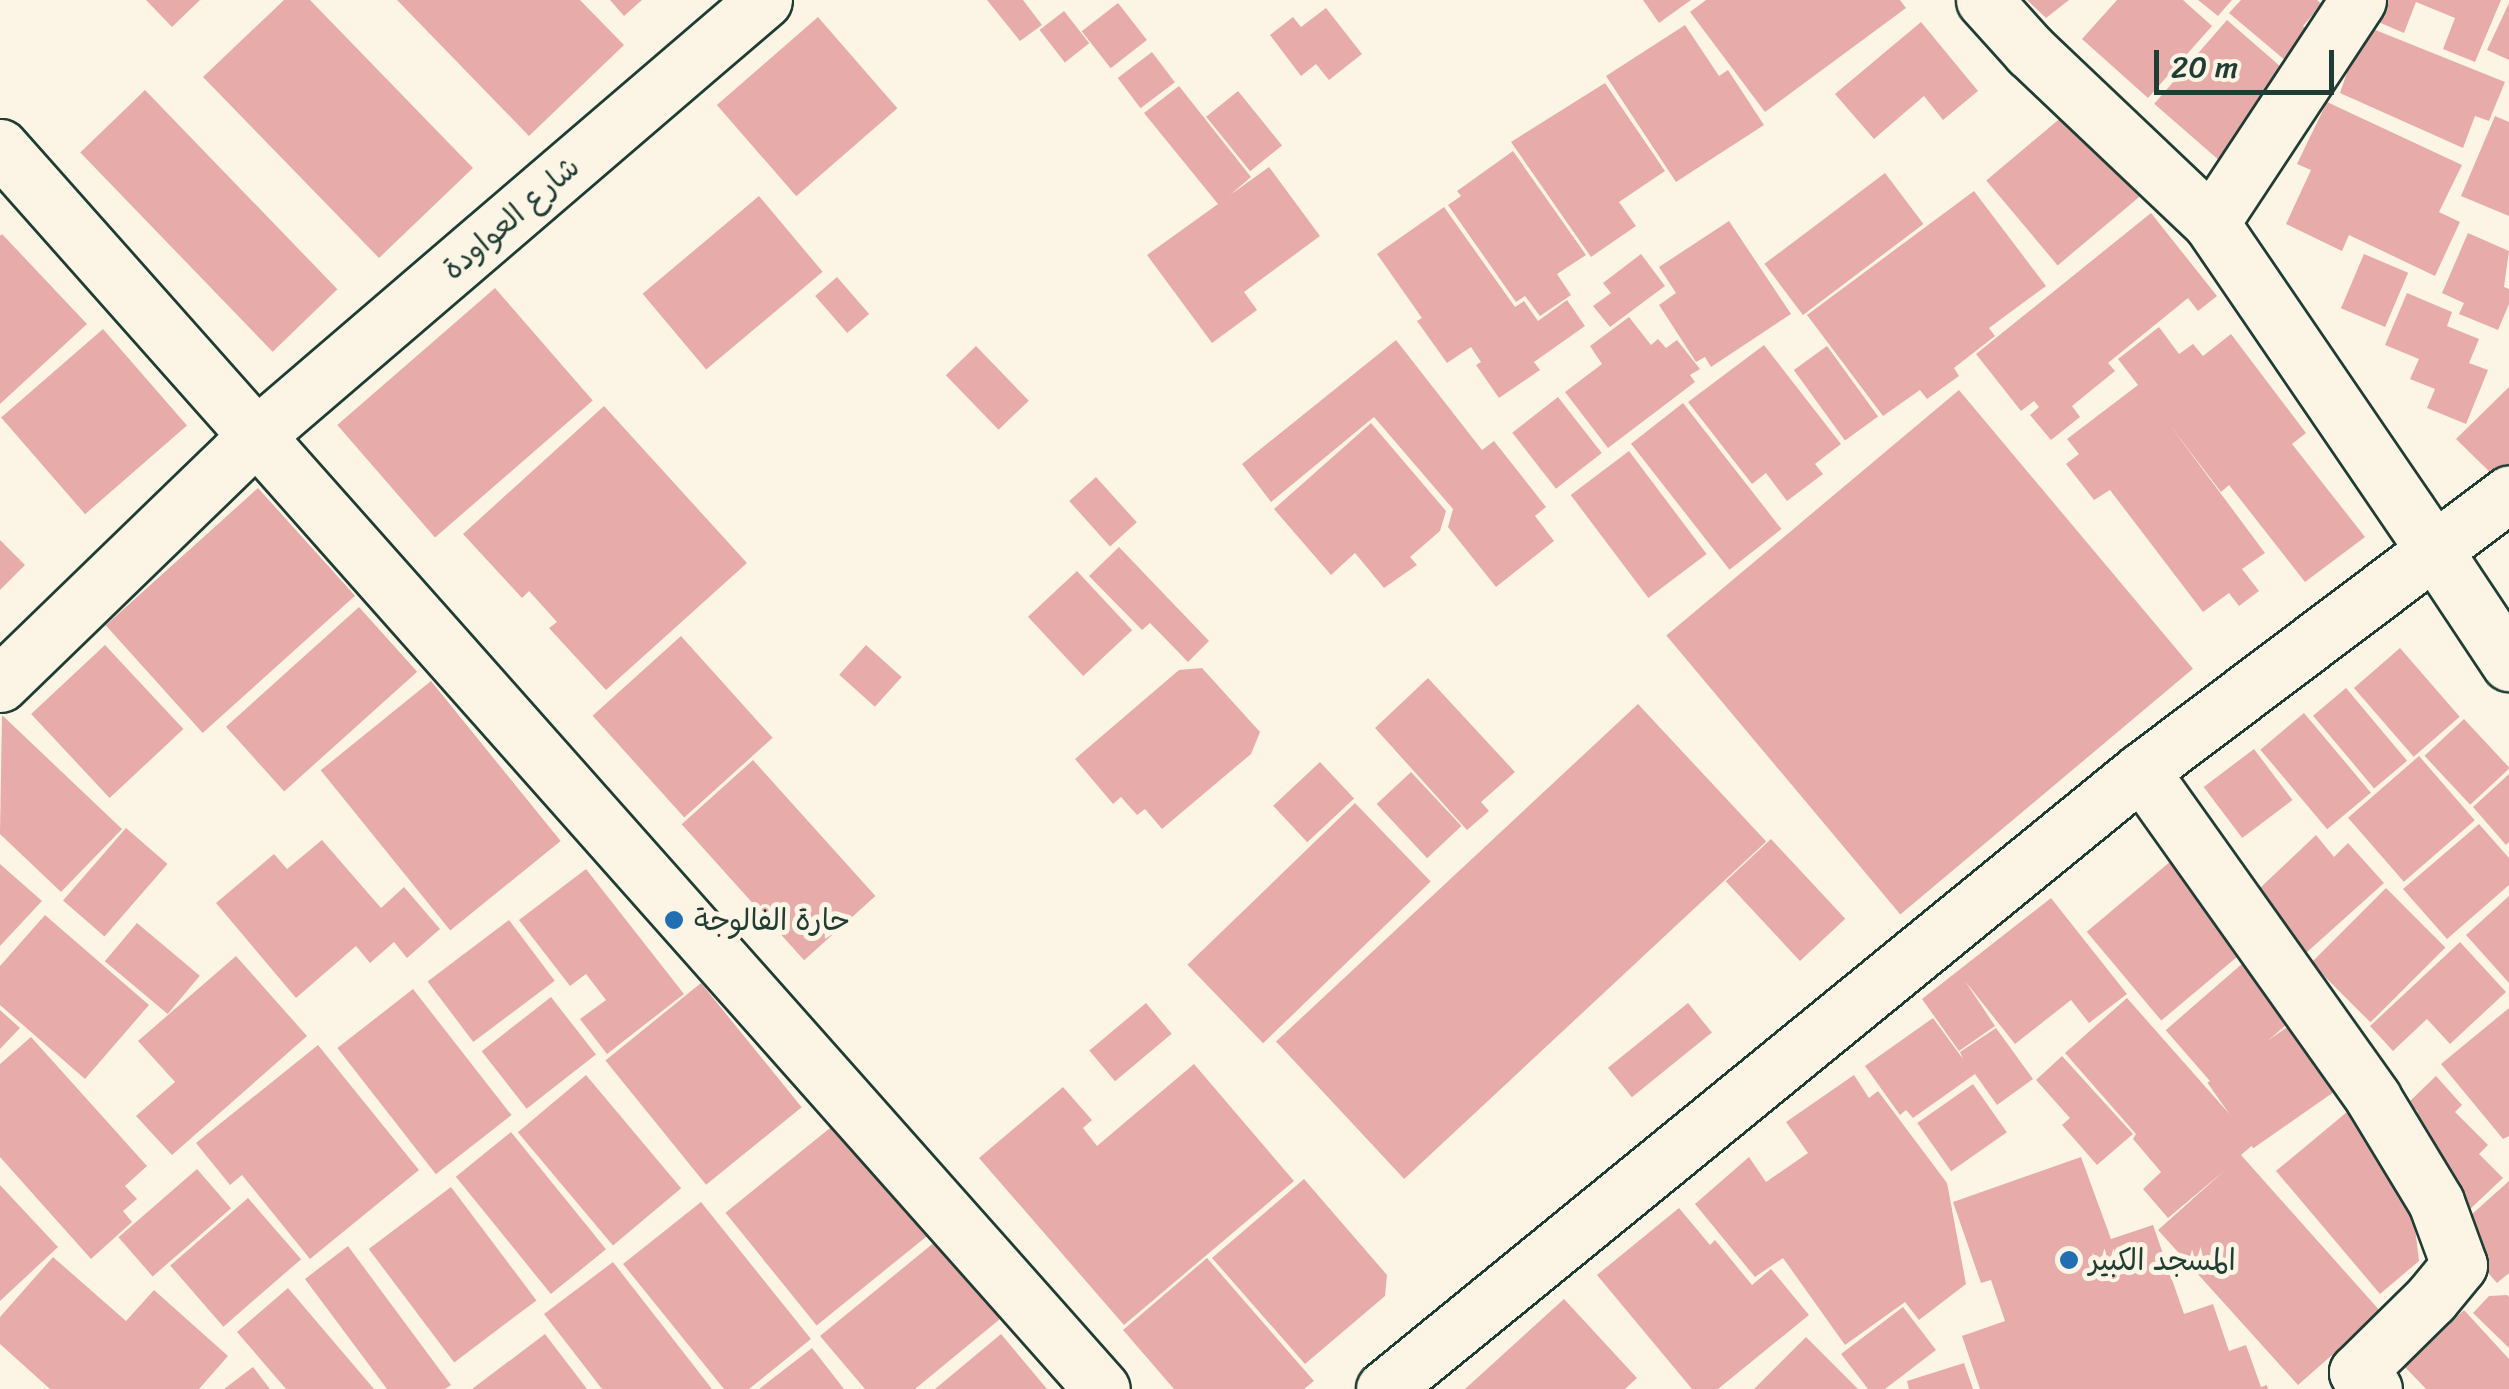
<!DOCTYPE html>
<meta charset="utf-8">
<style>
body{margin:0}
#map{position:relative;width:2509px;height:1389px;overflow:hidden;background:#fcf5e5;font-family:Sriracha,"Playpen Sans Arabic",sans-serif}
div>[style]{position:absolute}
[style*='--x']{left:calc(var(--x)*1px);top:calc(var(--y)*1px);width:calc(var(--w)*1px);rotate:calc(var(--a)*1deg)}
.building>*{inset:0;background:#e7aca9;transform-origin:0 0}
.roads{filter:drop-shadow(2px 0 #1f3d34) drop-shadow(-2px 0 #1f3d34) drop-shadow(0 2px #1f3d34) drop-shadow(0 -2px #1f3d34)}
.street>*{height:55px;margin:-27.5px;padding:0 27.5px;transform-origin:27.5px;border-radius:27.5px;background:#fcf5e5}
.secondary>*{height:55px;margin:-27.5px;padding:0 27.5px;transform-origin:27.5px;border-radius:27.5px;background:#fcf5e5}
.dots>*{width:28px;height:28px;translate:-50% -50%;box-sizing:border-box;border:5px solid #fcf5e5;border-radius:50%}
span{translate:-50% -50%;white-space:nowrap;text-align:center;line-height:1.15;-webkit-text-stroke:10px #fcf5e5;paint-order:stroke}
.street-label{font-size:30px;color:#1f3d34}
.poi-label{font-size:30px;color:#1f3d34}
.left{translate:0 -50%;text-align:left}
.scale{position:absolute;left:2154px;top:50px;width:180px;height:45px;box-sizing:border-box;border:5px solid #1f3d34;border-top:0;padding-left:12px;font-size:30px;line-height:35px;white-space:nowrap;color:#1f3d34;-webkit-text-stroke:8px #fcf5e5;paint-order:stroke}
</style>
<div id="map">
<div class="building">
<i style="clip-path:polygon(146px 0,200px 0,172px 27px)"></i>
<i style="clip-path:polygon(284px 0,310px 0,473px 168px,379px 258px,203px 77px)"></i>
<i style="clip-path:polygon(397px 0,580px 0,624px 45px,529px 136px)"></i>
<i style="clip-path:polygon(610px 0,642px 0,624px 16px)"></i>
<i style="clip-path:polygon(987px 0,1023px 0,1042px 25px,1020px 41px)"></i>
<i style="clip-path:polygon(1643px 0,1691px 0,1659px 23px)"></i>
<i style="clip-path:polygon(1706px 0,1900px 0,1906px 8px,1765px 112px,1690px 12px)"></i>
<i style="clip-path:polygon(2027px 0,2069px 0,2046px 18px)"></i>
<i style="clip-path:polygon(2117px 0,2183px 0,2212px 26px,2148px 98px,2082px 39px)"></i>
<i style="clip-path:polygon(2198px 0,2232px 0,2218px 16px)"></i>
<i style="clip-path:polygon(2241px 0,2317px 0,2322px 4px,2303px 26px,2318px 38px,2293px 67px,2229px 13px)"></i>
<i style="clip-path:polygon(2377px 0,2501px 0,2475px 62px,2443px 49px,2455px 18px,2416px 2px,2404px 33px,2369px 18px)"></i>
<i style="left:1118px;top:3px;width:47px;height:46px;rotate:52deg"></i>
<i style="clip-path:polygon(2509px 3px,2509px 60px,2487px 50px)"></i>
<i style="clip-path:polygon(1326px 8px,1362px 54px,1329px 80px,1316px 64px,1301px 76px,1270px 35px,1293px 17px,1301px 27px)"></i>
<i style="left:1064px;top:11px;width:41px;height:31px;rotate:52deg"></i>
<i style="left:818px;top:17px;width:121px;height:134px;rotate:49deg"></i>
<i style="left:2227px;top:20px;width:86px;height:111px;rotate:41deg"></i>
<i style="clip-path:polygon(1921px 22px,1978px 91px,1943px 120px,1924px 96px,1874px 139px,1835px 94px)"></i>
<i style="clip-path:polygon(1685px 25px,1719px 76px,1728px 70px,1764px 125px,1676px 182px,1606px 76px)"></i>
<i style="clip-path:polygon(2363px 25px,2505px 82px,2489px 121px,2475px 116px,2463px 148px,2340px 93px)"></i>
<i style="left:1152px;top:52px;width:38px;height:43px;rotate:53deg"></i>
<i style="clip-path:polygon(1605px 83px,1665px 171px,1619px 202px,1636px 226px,1591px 257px,1511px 142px)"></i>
<i style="clip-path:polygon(1179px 86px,1251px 177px,1230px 195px,1269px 167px,1320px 236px,1244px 292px,1257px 310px,1212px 343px,1147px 255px,1218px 204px,1144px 113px)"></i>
<i style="left:145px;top:90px;width:277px;height:90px;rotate:46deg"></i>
<i style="left:1238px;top:91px;width:70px;height:41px;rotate:51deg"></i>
<i style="clip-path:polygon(2327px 102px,2462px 165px,2439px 212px,2460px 222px,2435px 276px,2349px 235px,2342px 251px,2286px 224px,2311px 170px,2297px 164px)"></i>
<i style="left:2069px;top:111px;width:111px;height:108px;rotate:50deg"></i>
<i style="clip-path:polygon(2495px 116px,2509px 122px,2509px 216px,2461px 196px)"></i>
<i style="clip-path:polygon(1513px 151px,1586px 255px,1557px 274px,1571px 295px,1540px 316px,1525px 296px,1516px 302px,1448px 205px,1461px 196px,1457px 191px)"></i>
<i style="left:1885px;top:173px;width:64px;height:151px;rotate:53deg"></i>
<i style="clip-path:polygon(1974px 191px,2046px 286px,1989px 328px,1995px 336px,1954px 368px,1959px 376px,1927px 399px,1920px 390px,1883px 416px,1807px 315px)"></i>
<i style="left:759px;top:196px;width:99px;height:152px;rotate:50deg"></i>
<i style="clip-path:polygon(1444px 207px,1515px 307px,1524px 301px,1538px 321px,1567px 300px,1585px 326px,1534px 362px,1540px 370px,1499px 398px,1476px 365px,1481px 362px,1471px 347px,1447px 363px,1417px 321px,1422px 318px,1377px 254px)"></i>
<i style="clip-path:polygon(2151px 213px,2217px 296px,2198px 311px,2188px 298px,2108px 363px,2115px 371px,2072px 406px,2080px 417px,2051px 440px,2030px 415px,2039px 407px,2034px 401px,2021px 411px,1976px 354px)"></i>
<i style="clip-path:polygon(1729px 221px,1791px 314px,1711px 367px,1705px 357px,1696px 362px,1659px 305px,1676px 293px,1659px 267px)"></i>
<i style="clip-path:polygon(2468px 233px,2509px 251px,2504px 287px,2509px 289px,2509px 304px,2498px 330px,2459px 314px,2464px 303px,2442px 293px)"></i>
<i style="clip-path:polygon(2px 234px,87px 324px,0 404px,0 236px)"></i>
<i style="clip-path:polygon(1641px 254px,1665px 286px,1610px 327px,1593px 306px,1611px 293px,1603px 283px)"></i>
<i style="left:2364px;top:254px;width:48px;height:59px;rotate:23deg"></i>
<i style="left:837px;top:277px;width:49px;height:29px;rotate:49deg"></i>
<i style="left:495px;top:288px;width:149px;height:209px;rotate:49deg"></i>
<i style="clip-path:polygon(2407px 293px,2452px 312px,2447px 326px,2479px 339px,2469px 363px,2488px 370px,2466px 424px,2427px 408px,2435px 389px,2410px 379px,2419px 359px,2385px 345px)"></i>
<i style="clip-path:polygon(1629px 317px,1651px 345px,1658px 339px,1666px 348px,1677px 340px,1700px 369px,1690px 375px,1695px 382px,1608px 448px,1565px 392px,1602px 364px,1590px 346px)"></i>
<i style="clip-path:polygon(2159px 327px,2179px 354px,2193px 344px,2203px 356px,2231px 334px,2306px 433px,2292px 444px,2365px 537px,2305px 582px,2229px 485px,2221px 492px,2169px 424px,2265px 553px,2242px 569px,2259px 591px,2239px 606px,2229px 593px,2203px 612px,2110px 490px,2094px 500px,2066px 464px,2079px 454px,2067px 439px,2138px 385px,2118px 359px)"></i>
<i style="left:103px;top:329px;width:128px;height:135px;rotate:49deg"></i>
<i style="clip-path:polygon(1396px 340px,1482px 450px,1494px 441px,1546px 507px,1535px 516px,1554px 541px,1496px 587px,1448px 527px,1453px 509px,1374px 417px,1271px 502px,1242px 464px)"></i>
<i style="clip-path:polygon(1764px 345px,1841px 444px,1815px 464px,1823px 474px,1787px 501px,1766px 473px,1752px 484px,1688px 402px)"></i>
<i style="left:976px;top:346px;width:76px;height:42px;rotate:46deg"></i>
<i style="left:1827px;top:346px;width:87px;height:41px;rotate:54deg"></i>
<i style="clip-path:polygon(2509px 387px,2509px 469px,2498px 480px,2456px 439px)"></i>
<i style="left:1959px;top:390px;width:364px;height:382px;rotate:50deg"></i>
<i style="left:1558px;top:397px;width:71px;height:58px;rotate:52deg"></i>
<i style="left:1683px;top:403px;width:160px;height:66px;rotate:52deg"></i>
<i style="clip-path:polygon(604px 406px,747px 563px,606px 690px,549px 628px,557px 622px,529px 591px,522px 598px,463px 534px)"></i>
<i style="clip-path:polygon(1371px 423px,1446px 511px,1440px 531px,1410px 557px,1417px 565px,1384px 588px,1355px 553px,1331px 575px,1274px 509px)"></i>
<i style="left:1629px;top:451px;width:129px;height:73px;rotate:53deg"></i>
<i style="left:1096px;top:477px;width:61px;height:36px;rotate:48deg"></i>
<i style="left:258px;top:488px;width:145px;height:205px;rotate:48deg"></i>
<i style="clip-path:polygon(0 540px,25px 565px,0 590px)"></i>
<i style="clip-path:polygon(1119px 547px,1209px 641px,1188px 662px,1150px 623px,1142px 630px,1089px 576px)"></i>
<i style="left:1077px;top:571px;width:81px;height:67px;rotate:47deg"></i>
<i style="left:359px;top:607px;width:87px;height:179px;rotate:48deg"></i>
<i style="left:681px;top:636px;width:137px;height:119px;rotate:48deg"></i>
<i style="left:105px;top:645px;width:115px;height:101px;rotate:47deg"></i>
<i style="left:866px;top:645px;width:48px;height:40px;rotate:42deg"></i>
<i style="left:2400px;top:648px;width:91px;height:61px;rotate:49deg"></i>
<i style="clip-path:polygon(1202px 668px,1260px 732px,1251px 754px,1162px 829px,1145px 809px,1137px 815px,1121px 797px,1113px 804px,1075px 759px,1179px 670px)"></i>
<i style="clip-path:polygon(1428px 678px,1515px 772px,1481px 802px,1489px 811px,1467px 830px,1375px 728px)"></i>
<i style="left:431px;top:681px;width:206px;height:142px;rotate:51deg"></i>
<i style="left:2346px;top:688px;width:95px;height:43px;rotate:50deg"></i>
<i style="left:1638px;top:704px;width:188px;height:495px;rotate:47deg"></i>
<i style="left:2304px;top:713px;width:104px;height:57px;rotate:50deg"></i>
<i style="clip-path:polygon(2px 715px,122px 829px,61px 892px,0 834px)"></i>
<i style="left:2464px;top:719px;width:67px;height:54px;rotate:47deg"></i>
<i style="left:2254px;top:749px;width:64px;height:63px;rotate:53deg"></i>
<i style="left:2419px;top:756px;width:85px;height:94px;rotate:49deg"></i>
<i style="left:753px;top:760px;width:183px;height:96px;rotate:48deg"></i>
<i style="left:1320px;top:762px;width:50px;height:64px;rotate:47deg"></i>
<i style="left:1411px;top:772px;width:74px;height:47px;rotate:47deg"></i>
<i style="clip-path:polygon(2509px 774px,2509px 842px,2506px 845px,2473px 807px)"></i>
<i style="left:1355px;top:803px;width:109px;height:233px;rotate:46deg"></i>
<i style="clip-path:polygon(2479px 824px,2509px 858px,2509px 885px,2447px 939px,2403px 889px)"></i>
<i style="left:126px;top:828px;width:55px;height:96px;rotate:41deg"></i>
<i style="clip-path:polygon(2316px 835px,2334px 857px,2348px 843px,2384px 883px,2306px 953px,2259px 889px)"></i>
<i style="left:1771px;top:839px;width:109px;height:62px;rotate:47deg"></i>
<i style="clip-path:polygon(322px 840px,381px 908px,404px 887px,440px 929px,407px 958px,394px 942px,370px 963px,356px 946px,296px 998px,216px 903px,274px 854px,287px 869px)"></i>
<i style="left:2171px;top:861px;width:116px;height:110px;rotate:50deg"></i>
<i style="clip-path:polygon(0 864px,42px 901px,0 946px)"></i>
<i style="clip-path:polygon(586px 869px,684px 994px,607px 1054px,580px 1019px,606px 1000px,586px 974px,570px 986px,519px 920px)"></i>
<i style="left:2386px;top:888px;width:84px;height:106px;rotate:45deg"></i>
<i style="clip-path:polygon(2509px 896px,2509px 983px,2466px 935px)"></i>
<i style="clip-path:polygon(2051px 898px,2127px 994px,2089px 1023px,2071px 1000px,2015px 1044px,1965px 981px,1995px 1026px,1959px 1051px,1922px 999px)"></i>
<i style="clip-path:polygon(45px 915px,149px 1005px,85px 1079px,0 1005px,0 966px)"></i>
<i style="left:509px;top:920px;width:76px;height:102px;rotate:53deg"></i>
<i style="left:137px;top:923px;width:82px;height:50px;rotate:40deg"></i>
<i style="clip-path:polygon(2460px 942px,2506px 992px,2450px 1044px,2427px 1019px,2393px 1051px,2370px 1026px)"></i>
<i style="clip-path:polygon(236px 956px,307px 1036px,172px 1155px,136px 1116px,175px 1082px,138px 1041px)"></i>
<i style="left:2251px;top:956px;width:75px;height:113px;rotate:49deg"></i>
<i style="left:701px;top:983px;width:160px;height:123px;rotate:51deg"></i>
<i style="left:413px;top:989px;width:160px;height:96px;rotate:52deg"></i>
<i style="left:551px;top:997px;width:73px;height:88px;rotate:52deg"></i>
<i style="clip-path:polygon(2127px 998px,2255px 1143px,2241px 1155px,2381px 1312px,2298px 1385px,2158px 1230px,2224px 1171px,2168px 1218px,2143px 1189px,2161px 1172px,2133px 1139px,2136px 1134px,2065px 1053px)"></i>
<i style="left:1146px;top:1003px;width:40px;height:74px;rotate:50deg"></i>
<i style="left:1688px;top:1003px;width:38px;height:103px;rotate:51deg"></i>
<i style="clip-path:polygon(2509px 1008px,2509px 1136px,2503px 1139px,2441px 1064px)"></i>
<i style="clip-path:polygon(0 1010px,20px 1028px,0 1049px)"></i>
<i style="clip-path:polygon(1933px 1018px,1963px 1059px,1960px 1052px,1996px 1028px,2033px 1079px,1997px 1105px,1975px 1074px,1913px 1118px,1906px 1110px,1900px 1115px,1865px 1066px)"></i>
<i style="left:2300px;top:1018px;width:80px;height:113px;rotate:55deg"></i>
<i style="clip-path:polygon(31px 1037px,147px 1166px,125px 1186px,137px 1199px,123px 1211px,132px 1222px,91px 1259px,0 1157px,0 1064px)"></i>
<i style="clip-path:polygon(318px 1045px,419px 1170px,310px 1259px,242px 1175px,230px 1185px,196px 1143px)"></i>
<i style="clip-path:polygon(2062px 1056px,2133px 1134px,2097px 1165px,2062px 1125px,2070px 1118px,2036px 1080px)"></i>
<i style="clip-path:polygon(1194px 1064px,1294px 1181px,1124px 1325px,979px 1158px,1063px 1087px,1092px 1120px,1083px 1128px,1097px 1146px)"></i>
<i style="left:586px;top:1075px;width:148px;height:89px;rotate:50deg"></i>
<i style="clip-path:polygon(1854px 1075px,1869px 1098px,1878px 1091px,1947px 1183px,1966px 1284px,1919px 1320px,1905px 1302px,1845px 1345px,1783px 1258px,1755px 1277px,1695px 1204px,1749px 1157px,1766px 1182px,1808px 1153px,1786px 1122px)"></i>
<i style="clip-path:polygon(2436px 1076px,2462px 1105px,2455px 1112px,2488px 1145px,2479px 1154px,2503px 1178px,2467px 1212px,2406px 1123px,2418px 1112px,2409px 1102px)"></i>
<i style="left:1973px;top:1084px;width:59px;height:68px;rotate:55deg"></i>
<i style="clip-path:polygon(2353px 1107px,2412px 1202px,2419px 1261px,2380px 1294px,2276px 1171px)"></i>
<i style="left:835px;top:1124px;width:145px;height:141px;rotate:51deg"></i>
<i style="left:511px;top:1132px;width:151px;height:71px;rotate:51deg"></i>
<i style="clip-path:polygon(2081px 1157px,2111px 1239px,2153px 1225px,2184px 1314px,2213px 1304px,2229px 1351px,2246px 1345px,2261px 1387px,2267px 1385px,2268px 1389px,1980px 1389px,1962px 1336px,2005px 1321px,1991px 1280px,1981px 1283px,1953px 1202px)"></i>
<i style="left:197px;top:1169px;width:52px;height:104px;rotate:49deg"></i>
<i style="clip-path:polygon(1304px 1179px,1387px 1275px,1385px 1296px,1305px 1364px,1212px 1258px)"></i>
<i style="clip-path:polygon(2509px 1181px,2509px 1273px,2497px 1283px,2452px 1232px)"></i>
<i style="clip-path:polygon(0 1185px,58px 1247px,0 1301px)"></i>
<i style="left:451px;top:1187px;width:142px;height:103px;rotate:53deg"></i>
<i style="left:248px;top:1198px;width:81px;height:103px;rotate:49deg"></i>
<i style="clip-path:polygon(701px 1202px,811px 1339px,749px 1389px,724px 1389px,623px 1264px)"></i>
<i style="clip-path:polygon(1679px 1208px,1710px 1245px,1715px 1240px,1752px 1285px,1771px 1269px,1809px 1315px,1718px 1389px,1692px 1389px,1597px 1275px)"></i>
<i style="clip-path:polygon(936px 1241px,1000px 1319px,915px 1389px,865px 1389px,820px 1336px)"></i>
<i style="clip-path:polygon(348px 1246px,451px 1385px,445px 1389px,387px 1389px,305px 1279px)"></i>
<i style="clip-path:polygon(53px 1257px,126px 1321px,154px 1290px,228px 1356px,199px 1389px,50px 1389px,0 1344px,0 1317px)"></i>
<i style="clip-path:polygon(1207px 1258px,1314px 1381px,1304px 1389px,1174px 1389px,1123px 1330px)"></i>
<i style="clip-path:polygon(613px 1262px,712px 1389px,602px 1389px,544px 1314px)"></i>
<i style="clip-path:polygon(288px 1288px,374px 1389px,286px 1389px,237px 1332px)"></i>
<i style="clip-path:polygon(2507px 1295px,2509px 1297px,2509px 1348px,2473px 1313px,2489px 1296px)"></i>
<i style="clip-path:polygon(1564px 1299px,1637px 1378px,1625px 1389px,1465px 1389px)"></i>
<i style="clip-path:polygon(1903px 1307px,1936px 1350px,1885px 1389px,1868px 1389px,1841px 1354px)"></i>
<i style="clip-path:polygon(2464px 1310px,2509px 1359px,2509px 1389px,2426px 1389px,2404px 1366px)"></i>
<i style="clip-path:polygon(545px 1334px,587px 1389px,472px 1389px)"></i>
<i style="clip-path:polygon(1001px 1334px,1047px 1389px,935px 1389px)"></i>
<i style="clip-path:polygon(1806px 1337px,1858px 1389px,1754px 1389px)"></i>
<i style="clip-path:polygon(812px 1348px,844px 1389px,759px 1389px)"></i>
<i style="clip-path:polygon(1964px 1363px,1973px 1389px,1909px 1389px,1907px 1381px)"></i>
<i style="clip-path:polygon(253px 1367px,270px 1389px,224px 1389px)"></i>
</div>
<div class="roads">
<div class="street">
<i style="--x:1984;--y:0;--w:69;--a:48"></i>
<i style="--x:2030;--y:51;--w:250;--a:43.5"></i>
<i style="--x:2211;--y:223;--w:396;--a:55.7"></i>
<i style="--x:0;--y:147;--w:1660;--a:48.42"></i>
<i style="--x:2211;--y:223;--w:267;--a:-56.6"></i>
<i style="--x:2141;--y:771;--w:401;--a:54.6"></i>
<i style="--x:2373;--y:1098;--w:122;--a:58.8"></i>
<i style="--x:2436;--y:1202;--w:67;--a:69.9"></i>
<i style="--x:2459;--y:1265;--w:44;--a:129.5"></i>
<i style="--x:2431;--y:1299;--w:104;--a:135.4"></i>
<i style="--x:2357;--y:1372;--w:24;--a:45"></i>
</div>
<div class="secondary">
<i style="--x:2434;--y:550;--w:136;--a:56.4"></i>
<i style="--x:0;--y:684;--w:358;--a:-44.1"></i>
<i style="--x:257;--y:435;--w:668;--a:-40.63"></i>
<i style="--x:1384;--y:1389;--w:977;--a:-39.23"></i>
<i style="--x:2141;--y:771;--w:461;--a:-37"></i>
</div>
</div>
<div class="dots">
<i style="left:674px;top:920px;background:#1f6fb2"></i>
<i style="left:2069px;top:1260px;background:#1f6fb2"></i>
</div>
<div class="street-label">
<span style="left:511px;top:218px;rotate:-41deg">شارع العواودة</span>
</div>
<div class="poi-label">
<span class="left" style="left:694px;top:920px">حارة الفالوجة</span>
<span class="left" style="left:2089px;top:1260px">المسجد الكبير</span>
</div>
<div class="scale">20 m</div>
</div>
